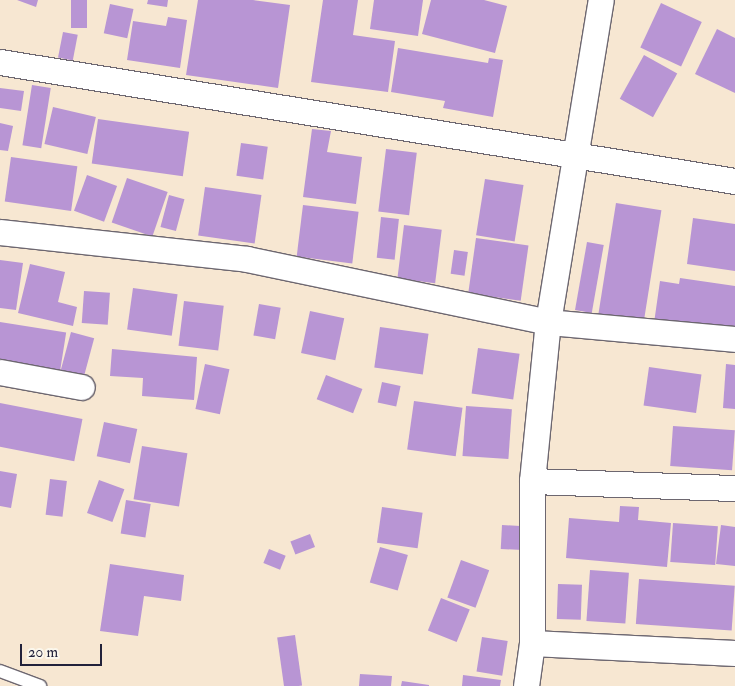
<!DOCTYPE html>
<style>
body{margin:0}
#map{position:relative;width:735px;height:686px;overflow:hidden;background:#f7e7d2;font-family:"IM FELL Double Pica",serif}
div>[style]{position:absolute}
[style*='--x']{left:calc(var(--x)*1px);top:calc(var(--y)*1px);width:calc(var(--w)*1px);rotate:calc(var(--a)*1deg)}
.building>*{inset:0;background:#b895d4;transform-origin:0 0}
.roads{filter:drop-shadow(1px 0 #6d6770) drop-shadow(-1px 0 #6d6770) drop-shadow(0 1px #6d6770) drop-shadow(0 -1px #6d6770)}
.service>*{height:12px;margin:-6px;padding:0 6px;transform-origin:6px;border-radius:6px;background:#fff}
.minor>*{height:25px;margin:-12.5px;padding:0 12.5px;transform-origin:12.5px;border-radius:12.5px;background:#fff}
span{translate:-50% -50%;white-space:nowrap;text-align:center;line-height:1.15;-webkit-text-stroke:4px #fbf7ec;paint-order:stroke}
.scale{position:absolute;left:20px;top:644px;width:82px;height:22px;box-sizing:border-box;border:2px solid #22223b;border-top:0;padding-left:6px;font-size:15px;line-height:18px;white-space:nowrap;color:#22223b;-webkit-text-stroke:4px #fbf7ec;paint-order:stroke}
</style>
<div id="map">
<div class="building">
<i style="clip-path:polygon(17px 0,38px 0,36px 7px)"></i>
<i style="left:71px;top:0;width:16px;height:28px"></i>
<i style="clip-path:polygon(148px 0,168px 0,167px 7px,147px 4px)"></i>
<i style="clip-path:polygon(198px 0,253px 0,290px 5px,278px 88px,186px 75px)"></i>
<i style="clip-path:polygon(323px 0,358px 0,353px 35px,395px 41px,388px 92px,311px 82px)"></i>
<i style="clip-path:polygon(374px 0,423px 0,418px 36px,370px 29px)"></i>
<i style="clip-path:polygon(431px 0,484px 0,507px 6px,495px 53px,422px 34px)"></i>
<i style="left:661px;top:3px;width:45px;height:49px;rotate:25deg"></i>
<i style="left:110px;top:4px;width:24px;height:30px;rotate:12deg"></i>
<i style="clip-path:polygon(168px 17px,187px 20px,180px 68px,127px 60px,133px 21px,166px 26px)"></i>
<i style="clip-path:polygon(717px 29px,735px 38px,735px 93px,695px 74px)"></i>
<i style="left:63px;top:32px;width:15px;height:26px;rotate:11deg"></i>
<i style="clip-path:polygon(398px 48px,488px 63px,489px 58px,503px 60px,493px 117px,443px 108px,445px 101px,391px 92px)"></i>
<i style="left:644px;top:55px;width:38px;height:50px;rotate:29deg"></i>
<i style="left:32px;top:85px;width:19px;height:61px;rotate:9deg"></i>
<i style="clip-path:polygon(0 88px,24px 91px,21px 111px,0 108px)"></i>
<i style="left:53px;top:107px;width:44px;height:38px;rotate:13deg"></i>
<i style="left:98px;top:119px;width:92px;height:45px;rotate:8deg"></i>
<i style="clip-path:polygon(0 123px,13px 126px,8px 151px,0 150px)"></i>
<i style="clip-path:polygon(312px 129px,331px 131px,327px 152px,362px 157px,356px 204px,303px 197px)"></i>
<i style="left:241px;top:143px;width:27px;height:33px;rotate:8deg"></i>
<i style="left:386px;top:149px;width:31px;height:63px;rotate:7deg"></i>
<i style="left:11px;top:157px;width:67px;height:45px;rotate:8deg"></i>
<i style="left:87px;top:175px;width:32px;height:38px;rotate:20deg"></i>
<i style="left:127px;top:178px;width:43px;height:47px;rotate:19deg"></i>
<i style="left:485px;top:179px;width:39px;height:57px;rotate:9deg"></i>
<i style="left:205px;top:187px;width:57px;height:49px;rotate:8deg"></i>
<i style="left:169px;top:195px;width:16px;height:33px;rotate:15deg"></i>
<i style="left:616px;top:203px;width:46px;height:115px;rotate:9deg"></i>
<i style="left:303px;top:205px;width:56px;height:52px;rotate:7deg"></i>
<i style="left:381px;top:217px;width:18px;height:41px;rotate:6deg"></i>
<i style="clip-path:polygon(693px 218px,735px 224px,735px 271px,687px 264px)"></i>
<i style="left:404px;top:225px;width:38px;height:54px;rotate:7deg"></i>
<i style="left:476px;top:238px;width:53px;height:56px;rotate:8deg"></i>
<i style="left:587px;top:242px;width:17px;height:69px;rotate:10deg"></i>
<i style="left:454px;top:250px;width:14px;height:24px;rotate:8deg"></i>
<i style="clip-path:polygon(0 260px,23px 263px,16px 310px,0 308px)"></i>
<i style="clip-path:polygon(30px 264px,65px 272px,58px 302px,77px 307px,73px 326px,18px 313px)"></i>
<i style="clip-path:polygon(680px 278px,735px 286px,735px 328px,654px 323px,660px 281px,679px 284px)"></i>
<i style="left:133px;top:288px;width:45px;height:42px;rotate:8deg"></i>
<i style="left:84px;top:291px;width:26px;height:32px;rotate:4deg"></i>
<i style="left:184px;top:301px;width:40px;height:45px;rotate:7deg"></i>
<i style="left:259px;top:304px;width:22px;height:32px;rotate:10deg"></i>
<i style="left:310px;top:311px;width:35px;height:43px;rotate:12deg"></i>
<i style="left:0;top:322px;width:67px;height:42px;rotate:9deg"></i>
<i style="left:380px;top:327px;width:49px;height:41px;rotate:8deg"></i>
<i style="left:71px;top:332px;width:24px;height:42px;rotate:15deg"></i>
<i style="left:478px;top:348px;width:42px;height:46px;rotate:8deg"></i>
<i style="clip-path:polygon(112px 349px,197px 357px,194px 400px,142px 396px,143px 378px,110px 376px)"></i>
<i style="left:205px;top:364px;width:25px;height:46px;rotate:12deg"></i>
<i style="clip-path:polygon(726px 364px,735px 365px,735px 409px,723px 408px)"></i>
<i style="left:649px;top:367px;width:53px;height:39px;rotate:8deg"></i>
<i style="left:326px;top:375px;width:39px;height:26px;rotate:21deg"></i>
<i style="left:382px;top:382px;width:19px;height:21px;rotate:12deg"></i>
<i style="left:414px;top:401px;width:49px;height:49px;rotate:8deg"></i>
<i style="left:0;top:403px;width:84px;height:43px;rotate:11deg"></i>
<i style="left:466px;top:406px;width:46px;height:50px;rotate:4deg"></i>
<i style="left:104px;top:422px;width:34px;height:35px;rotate:12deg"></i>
<i style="left:673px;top:426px;width:62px;height:40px;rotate:4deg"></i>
<i style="left:142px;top:446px;width:46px;height:54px;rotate:9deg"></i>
<i style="clip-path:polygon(0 471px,17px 474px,11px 508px,0 506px)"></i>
<i style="left:50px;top:479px;width:17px;height:36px;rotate:7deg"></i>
<i style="left:99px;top:480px;width:27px;height:35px;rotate:20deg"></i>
<i style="left:126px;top:500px;width:25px;height:34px;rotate:9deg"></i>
<i style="clip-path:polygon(620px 506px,639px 507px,638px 520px,671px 523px,667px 567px,566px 558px,569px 518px,619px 522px)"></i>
<i style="left:382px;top:507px;width:41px;height:36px;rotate:8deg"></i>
<i style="left:673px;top:523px;width:45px;height:39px;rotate:4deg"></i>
<i style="left:502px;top:525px;width:22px;height:24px;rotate:3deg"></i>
<i style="clip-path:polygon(721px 525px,735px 527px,735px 566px,716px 564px)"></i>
<i style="left:310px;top:534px;width:14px;height:21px;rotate:69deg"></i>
<i style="left:380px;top:547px;width:29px;height:37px;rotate:16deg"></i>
<i style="left:269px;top:549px;width:18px;height:15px;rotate:22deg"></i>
<i style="left:461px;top:560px;width:30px;height:40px;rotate:20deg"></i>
<i style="clip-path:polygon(110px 564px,184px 575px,181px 601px,144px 596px,138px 636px,100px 631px)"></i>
<i style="left:590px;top:570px;width:39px;height:51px;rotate:4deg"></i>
<i style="left:639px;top:579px;width:96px;height:45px;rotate:4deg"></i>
<i style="left:558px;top:584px;width:24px;height:35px;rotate:2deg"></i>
<i style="left:441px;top:598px;width:31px;height:35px;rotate:22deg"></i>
<i style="left:295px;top:635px;width:51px;height:18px;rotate:82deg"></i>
<i style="left:482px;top:637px;width:26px;height:35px;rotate:9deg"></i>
<i style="clip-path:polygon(360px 674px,392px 676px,391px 686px,359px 686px)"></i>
<i style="clip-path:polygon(463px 675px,501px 680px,500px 686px,462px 686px)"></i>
<i style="clip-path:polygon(402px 681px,429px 685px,429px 686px,401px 686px)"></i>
</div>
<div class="roads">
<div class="service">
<i style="--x:0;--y:671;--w:43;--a:20.6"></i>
</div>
<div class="minor">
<i style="--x:0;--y:62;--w:745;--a:9.2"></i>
<i style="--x:0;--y:232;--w:248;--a:6.2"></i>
<i style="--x:247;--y:259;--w:308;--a:11.8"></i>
<i style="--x:548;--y:322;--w:188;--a:5.2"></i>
<i style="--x:0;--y:372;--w:83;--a:10.4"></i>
<i style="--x:532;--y:481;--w:203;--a:2"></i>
<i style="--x:532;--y:643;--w:203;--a:2.8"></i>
<i style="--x:526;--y:686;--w:43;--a:-82.1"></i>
<i style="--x:532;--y:643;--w:162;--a:-90"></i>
<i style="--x:532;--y:481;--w:160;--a:-84.3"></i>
<i style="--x:548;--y:322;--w:326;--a:-80.7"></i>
</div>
</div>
<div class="scale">20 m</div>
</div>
